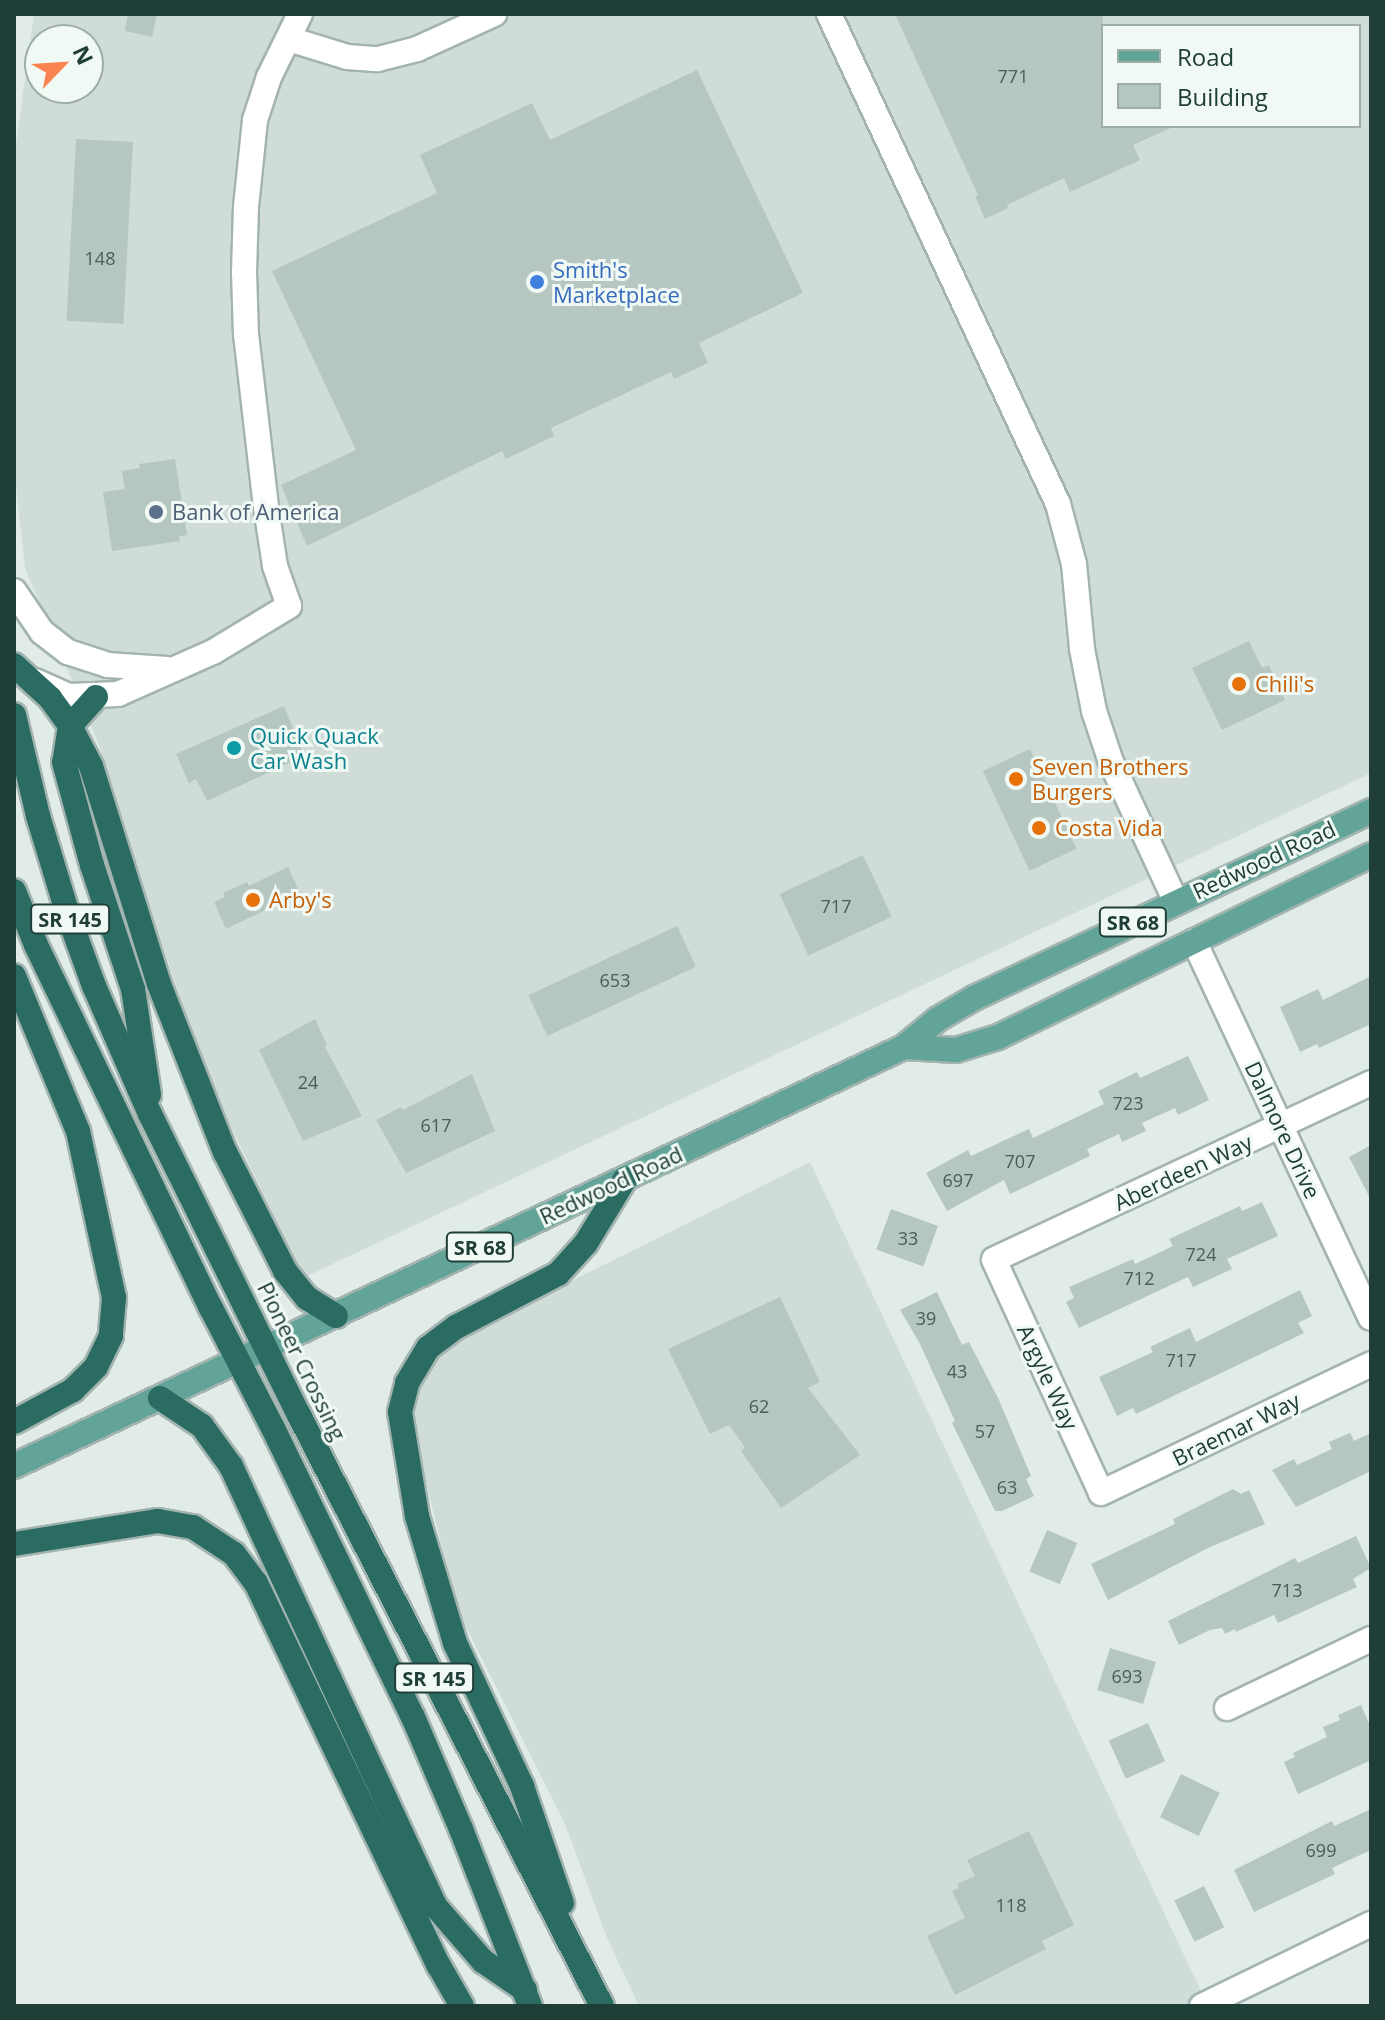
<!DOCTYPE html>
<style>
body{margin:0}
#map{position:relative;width:1385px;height:2020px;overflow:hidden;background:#e1ece8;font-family:"Open Sans",sans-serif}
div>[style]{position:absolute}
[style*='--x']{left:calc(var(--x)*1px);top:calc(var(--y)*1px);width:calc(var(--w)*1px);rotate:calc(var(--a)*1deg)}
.built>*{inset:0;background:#cfdcd7}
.building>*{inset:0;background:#b6c7c1;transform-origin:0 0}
.roads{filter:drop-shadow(2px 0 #a3b4b0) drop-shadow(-2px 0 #a3b4b0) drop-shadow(0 2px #a3b4b0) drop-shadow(0 -2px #a3b4b0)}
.street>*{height:24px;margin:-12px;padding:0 12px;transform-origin:12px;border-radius:12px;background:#fff}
.primary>*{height:24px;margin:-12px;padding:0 12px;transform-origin:12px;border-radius:12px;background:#62a598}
.highway>*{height:24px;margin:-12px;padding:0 12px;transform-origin:12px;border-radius:12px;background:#2a6c62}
.dots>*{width:22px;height:22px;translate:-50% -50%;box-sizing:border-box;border:4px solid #f1f9f5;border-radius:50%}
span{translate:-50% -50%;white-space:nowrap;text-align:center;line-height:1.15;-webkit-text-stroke:6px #f1f9f5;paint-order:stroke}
.number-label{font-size:18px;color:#46605a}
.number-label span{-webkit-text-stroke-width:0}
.shield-label span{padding:2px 6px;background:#f1f9f5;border:2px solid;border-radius:6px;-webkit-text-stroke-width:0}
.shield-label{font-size:20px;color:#203e38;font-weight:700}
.shop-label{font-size:22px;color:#366cbe}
.left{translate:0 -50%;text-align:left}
.service-label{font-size:22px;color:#4e5e75}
.food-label{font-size:22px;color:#c56008}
.culture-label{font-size:22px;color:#0d838f}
.street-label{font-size:22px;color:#203e38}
.frame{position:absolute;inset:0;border:16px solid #203e38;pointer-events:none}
.legend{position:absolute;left:1101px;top:24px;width:260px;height:104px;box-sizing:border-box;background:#f1f9f5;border:2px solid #9daea9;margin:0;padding:10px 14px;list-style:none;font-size:24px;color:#203e38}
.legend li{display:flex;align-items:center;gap:16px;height:40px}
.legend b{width:40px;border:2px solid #9daea9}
.north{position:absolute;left:24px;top:24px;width:80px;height:80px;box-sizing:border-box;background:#f1f9f5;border:2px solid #9daea9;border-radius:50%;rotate:65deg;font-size:22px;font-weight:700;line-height:32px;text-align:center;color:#203e38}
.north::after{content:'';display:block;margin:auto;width:28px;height:36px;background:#fa8451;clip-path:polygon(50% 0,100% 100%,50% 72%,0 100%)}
</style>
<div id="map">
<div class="built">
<i style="clip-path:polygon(evenodd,34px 14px,1371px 14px,1371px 773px,303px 1278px,208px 1078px,142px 887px,99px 745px,25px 568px,14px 470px,14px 158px,34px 14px,1103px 26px,1359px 26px,1359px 126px,1103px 126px,1103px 26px,34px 14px,40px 40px,88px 40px,88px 88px,40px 88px,40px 40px)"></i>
<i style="clip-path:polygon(810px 1162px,1208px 2006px,639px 2006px,607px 1938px,565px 1824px,458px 1611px,416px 1443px,412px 1413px,415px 1392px,439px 1351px,461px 1336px)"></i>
</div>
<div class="building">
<i style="clip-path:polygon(128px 14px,157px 14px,152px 37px,125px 31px)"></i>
<i style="clip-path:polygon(895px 14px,1103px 14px,1103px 126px,1175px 126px,1133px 145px,1140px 160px,1070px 192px,1064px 178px,1007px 205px,1008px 208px,985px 219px,975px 196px,978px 195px)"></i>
<i style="clip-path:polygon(697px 70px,803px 293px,699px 343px,708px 363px,674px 379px,671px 372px,551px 428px,554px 436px,506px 459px,502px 451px,307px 546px,281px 485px,356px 450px,272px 271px,437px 193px,420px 155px,532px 103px,550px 140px)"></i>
<i style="left:76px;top:139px;width:57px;height:182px;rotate:3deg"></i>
<i style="clip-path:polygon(175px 459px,187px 535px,179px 536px,180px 541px,112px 551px,103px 492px,125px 489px,122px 471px,140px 468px,139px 464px)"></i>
<i style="clip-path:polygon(1249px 641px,1262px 668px,1269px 665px,1285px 700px,1222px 730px,1192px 668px)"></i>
<i style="clip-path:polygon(284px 706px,304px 756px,207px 801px,196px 779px,189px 783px,176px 754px)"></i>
<i style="left:1030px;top:749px;width:110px;height:52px;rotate:65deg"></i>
<i style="left:863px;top:855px;width:68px;height:92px;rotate:65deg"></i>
<i style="clip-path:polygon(288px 867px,300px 893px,226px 929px,214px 902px,225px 897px,223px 893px,247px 882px,249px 886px)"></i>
<i style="left:677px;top:926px;width:45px;height:164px;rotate:65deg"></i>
<i style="clip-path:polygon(1371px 976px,1371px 1024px,1319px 1048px,1317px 1044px,1300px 1052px,1280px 1007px,1318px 989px,1323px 1000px)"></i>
<i style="clip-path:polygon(315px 1019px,327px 1045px,325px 1047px,362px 1116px,303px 1141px,259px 1050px)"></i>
<i style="clip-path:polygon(1188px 1056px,1209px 1100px,1178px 1115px,1175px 1108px,1142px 1123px,1146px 1131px,1122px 1142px,1119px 1134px,1087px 1149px,1090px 1156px,1010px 1194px,1004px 1180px,947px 1211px,926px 1173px,968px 1150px,971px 1156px,1029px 1129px,1033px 1138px,1104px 1104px,1098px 1091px,1137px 1072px,1140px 1078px)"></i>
<i style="clip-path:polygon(472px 1074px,495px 1131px,406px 1173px,376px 1120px,401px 1107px,403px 1110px)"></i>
<i style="clip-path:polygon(1371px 1145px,1371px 1200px,1349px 1157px)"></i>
<i style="clip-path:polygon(1262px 1202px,1278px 1236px,1227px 1259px,1232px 1269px,1193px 1287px,1188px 1277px,1079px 1328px,1066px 1302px,1074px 1298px,1069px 1287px,1133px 1259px,1135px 1264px,1173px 1246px,1169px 1239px,1240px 1206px,1242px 1211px)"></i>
<i style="left:891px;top:1209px;width:50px;height:43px;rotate:20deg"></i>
<i style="clip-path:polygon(1300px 1290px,1312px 1316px,1298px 1323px,1304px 1333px,1136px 1414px,1133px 1408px,1117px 1416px,1099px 1377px,1153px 1352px,1150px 1347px,1190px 1328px,1196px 1342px)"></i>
<i style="clip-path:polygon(937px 1292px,962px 1345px,969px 1342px,999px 1400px,1031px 1476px,1026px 1479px,1034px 1496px,1002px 1511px,995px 1511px,952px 1423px,955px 1421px,919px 1342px,900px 1310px)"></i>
<i style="clip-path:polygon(780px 1297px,820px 1382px,808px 1388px,860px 1455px,781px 1508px,741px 1451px,745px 1447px,729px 1425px,710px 1434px,668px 1349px)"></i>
<i style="clip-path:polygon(1350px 1433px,1354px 1441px,1371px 1433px,1371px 1471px,1296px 1507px,1272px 1470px,1294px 1459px,1297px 1465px,1332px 1449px,1329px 1442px)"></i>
<i style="clip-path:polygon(1233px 1489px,1241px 1494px,1249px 1490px,1265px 1524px,1210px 1547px,1108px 1600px,1091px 1564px,1175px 1524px,1173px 1519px)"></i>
<i style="left:1047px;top:1530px;width:33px;height:45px;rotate:23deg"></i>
<i style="clip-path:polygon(1356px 1536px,1371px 1568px,1353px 1579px,1357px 1587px,1278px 1623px,1274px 1615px,1236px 1632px,1235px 1629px,1225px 1634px,1222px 1628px,1210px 1630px,1179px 1645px,1168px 1621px,1295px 1558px,1298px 1563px)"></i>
<i style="left:1110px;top:1648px;width:48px;height:44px;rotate:17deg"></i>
<i style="clip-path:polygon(1361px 1705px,1371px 1728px,1371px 1760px,1298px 1794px,1284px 1762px,1295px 1757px,1293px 1753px,1327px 1737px,1323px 1727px,1340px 1720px,1338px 1715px)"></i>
<i style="left:1148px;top:1723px;width:42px;height:43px;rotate:66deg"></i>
<i style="left:1181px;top:1774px;width:43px;height:48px;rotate:26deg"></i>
<i style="clip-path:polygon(1371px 1809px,1371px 1850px,1332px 1868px,1335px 1874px,1254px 1912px,1234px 1870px,1332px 1821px,1334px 1826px)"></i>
<i style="clip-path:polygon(1029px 1831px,1074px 1925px,1042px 1941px,1046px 1949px,955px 1995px,927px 1936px,965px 1918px,952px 1891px,959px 1888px,957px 1884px,975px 1876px,967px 1860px)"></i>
<i style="left:1204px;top:1886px;width:46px;height:33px;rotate:64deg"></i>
</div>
<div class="roads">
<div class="street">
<i style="--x:829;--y:14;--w:541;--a:64.95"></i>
<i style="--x:1058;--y:504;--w:62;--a:75.1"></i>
<i style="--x:1074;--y:564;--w:85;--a:84.6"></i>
<i style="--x:1082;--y:649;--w:63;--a:79"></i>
<i style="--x:1094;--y:711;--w:54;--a:71.6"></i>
<i style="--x:1111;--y:762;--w:154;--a:65.1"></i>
<i style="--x:289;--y:39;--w:61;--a:17.2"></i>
<i style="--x:347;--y:57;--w:31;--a:4"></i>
<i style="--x:378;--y:59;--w:40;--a:-14.4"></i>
<i style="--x:417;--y:49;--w:85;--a:-24.4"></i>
<i style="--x:14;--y:591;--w:50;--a:55.7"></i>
<i style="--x:42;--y:632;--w:33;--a:38"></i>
<i style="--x:68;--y:652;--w:42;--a:18"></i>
<i style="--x:108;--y:665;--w:59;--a:3.9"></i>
<i style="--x:35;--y:681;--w:36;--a:24"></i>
<i style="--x:68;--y:696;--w:50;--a:-2.3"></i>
<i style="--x:118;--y:694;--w:104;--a:-23.9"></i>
<i style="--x:213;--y:652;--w:89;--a:-31.2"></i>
<i style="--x:289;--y:606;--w:42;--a:-109.3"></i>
<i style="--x:275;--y:566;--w:60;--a:-98.7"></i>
<i style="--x:266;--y:507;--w:173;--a:-96.6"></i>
<i style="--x:246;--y:335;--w:62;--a:-91.8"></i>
<i style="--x:244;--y:273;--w:66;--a:-88.3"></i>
<i style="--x:246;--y:207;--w:87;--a:-84.1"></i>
<i style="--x:255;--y:120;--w:45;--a:-72"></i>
<i style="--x:269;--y:77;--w:70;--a:-63.8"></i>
<i style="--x:1194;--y:941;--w:416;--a:64.9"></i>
<i style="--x:1371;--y:1083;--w:416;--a:154.9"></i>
<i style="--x:994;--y:1260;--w:256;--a:65.3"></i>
<i style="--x:1101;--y:1493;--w:299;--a:-25.5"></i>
<i style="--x:1227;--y:1708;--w:160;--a:-25.6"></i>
<i style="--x:1202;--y:2006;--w:188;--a:-25.9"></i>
</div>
<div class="primary">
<i style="--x:904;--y:1047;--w:52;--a:3.3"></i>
<i style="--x:956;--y:1050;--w:44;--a:-17.2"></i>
<i style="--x:998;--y:1037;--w:415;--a:-26"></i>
<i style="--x:14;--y:1466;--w:984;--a:-25.21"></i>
<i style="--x:904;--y:1047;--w:44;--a:-39.5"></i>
<i style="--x:938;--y:1019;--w:42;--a:-30.3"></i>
<i style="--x:974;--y:998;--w:439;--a:-25.2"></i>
</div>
<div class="highway">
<i style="--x:14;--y:665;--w:49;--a:42.5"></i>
<i style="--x:50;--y:698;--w:34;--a:54"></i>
<i style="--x:70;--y:726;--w:45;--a:62.3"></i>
<i style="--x:91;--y:766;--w:228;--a:72.7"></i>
<i style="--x:159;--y:984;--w:180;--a:68.6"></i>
<i style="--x:225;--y:1152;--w:133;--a:63.2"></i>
<i style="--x:285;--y:1271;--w:35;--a:51"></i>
<i style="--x:307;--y:1298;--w:34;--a:32"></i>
<i style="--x:96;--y:697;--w:39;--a:132"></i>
<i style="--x:70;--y:726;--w:36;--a:99"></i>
<i style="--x:64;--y:762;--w:107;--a:74.8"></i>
<i style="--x:92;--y:865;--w:131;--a:71.7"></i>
<i style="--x:133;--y:989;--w:107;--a:81.4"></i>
<i style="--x:14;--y:715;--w:104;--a:76.6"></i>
<i style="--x:38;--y:816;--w:103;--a:73.1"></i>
<i style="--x:68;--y:915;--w:76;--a:69.9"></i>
<i style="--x:94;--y:986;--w:140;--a:66.4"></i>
<i style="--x:150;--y:1114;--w:336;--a:63.7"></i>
<i style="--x:299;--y:1415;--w:664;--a:62.86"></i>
<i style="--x:14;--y:891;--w:58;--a:67.8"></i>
<i style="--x:36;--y:945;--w:403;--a:64.3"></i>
<i style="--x:211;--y:1308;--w:135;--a:62.7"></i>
<i style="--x:273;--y:1428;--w:321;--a:64.2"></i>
<i style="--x:413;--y:1717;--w:122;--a:66.8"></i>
<i style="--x:461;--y:1829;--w:190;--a:68.7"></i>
<i style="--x:14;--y:976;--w:168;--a:67.6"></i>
<i style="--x:78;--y:1131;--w:171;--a:77.8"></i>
<i style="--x:114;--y:1298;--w:38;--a:95"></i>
<i style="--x:111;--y:1336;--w:34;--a:116"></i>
<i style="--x:96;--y:1367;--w:33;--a:135"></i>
<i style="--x:73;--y:1390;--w:67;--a:151.5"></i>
<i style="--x:160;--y:1398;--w:50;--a:33.7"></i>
<i style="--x:202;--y:1426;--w:49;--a:54.1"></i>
<i style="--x:231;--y:1466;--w:486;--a:65.1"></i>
<i style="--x:436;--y:1907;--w:72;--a:49"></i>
<i style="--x:483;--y:1961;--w:51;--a:34.6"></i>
<i style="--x:14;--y:1544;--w:146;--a:-9.1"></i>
<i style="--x:158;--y:1521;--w:36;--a:10"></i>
<i style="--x:193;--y:1527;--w:49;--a:33.4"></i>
<i style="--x:234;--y:1554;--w:36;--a:53"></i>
<i style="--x:256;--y:1583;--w:424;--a:64.5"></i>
<i style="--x:439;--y:1966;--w:46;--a:60.1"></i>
<i style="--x:562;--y:1903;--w:124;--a:-108.9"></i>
<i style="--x:522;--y:1786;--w:158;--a:-115.1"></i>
<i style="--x:455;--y:1643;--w:133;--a:-106.7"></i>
<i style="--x:417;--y:1516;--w:105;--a:-99.3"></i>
<i style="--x:400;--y:1412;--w:30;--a:-76"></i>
<i style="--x:407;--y:1383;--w:41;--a:-59"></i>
<i style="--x:428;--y:1348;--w:35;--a:-37"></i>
<i style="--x:456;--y:1327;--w:115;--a:-27.5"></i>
<i style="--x:558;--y:1274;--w:42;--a:-47.9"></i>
<i style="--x:586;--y:1243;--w:75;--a:-58.6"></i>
</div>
</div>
<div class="dots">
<i style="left:537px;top:282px;background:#3f7fe0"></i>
<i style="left:156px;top:512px;background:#5c6f8a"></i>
<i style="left:1239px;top:684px;background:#e8710a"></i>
<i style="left:234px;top:748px;background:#0f9aa8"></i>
<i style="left:1016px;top:779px;background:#e8710a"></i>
<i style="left:1039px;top:828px;background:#e8710a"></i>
<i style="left:253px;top:900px;background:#e8710a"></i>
</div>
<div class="number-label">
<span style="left:1013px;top:76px">771</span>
<span style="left:100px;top:258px">148</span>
<span style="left:836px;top:906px">717</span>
<span style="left:615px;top:980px">653</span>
<span style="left:308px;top:1082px">24</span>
<span style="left:1128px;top:1103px">723</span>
<span style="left:436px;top:1125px">617</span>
<span style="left:1020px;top:1161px">707</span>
<span style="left:958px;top:1180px">697</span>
<span style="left:908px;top:1238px">33</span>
<span style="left:1201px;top:1254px">724</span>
<span style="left:1139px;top:1278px">712</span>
<span style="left:926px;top:1318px">39</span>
<span style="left:1181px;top:1360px">717</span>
<span style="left:957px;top:1371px">43</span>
<span style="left:759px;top:1406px">62</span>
<span style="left:985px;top:1431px">57</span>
<span style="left:1007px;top:1487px">63</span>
<span style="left:1287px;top:1590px">713</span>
<span style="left:1127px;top:1676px">693</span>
<span style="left:1321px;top:1850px">699</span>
<span style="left:1011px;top:1905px">118</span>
</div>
<div class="shield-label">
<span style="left:70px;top:919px">SR 145</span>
<span style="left:1133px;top:922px">SR 68</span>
<span style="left:480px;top:1247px">SR 68</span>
<span style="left:434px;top:1678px">SR 145</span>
</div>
<div class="shop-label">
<span class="left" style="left:553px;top:282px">Smith's<br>Marketplace</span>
</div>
<div class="service-label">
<span class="left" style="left:172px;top:512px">Bank of America</span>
</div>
<div class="food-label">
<span class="left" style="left:1255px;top:684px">Chili's</span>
<span class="left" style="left:1032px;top:779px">Seven Brothers<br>Burgers</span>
<span class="left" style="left:1055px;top:828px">Costa Vida</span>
<span class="left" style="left:269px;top:900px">Arby's</span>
</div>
<div class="culture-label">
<span class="left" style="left:250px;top:748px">Quick Quack<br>Car Wash</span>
</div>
<div class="street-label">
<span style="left:1264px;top:860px;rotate:-25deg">Redwood Road</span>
<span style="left:1283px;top:1130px;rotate:65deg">Dalmore Drive</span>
<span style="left:1183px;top:1172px;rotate:-25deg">Aberdeen Way</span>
<span style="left:611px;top:1185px;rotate:-25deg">Redwood Road</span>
<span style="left:302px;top:1361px;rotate:64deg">Pioneer Crossing</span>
<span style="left:1048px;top:1377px;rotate:65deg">Argyle Way</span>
<span style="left:1236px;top:1429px;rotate:-26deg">Braemar Way</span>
</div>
<div class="frame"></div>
<ul class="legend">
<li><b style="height:10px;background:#62a598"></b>Road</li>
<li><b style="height:22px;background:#b6c7c1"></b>Building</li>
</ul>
<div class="north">N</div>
</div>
